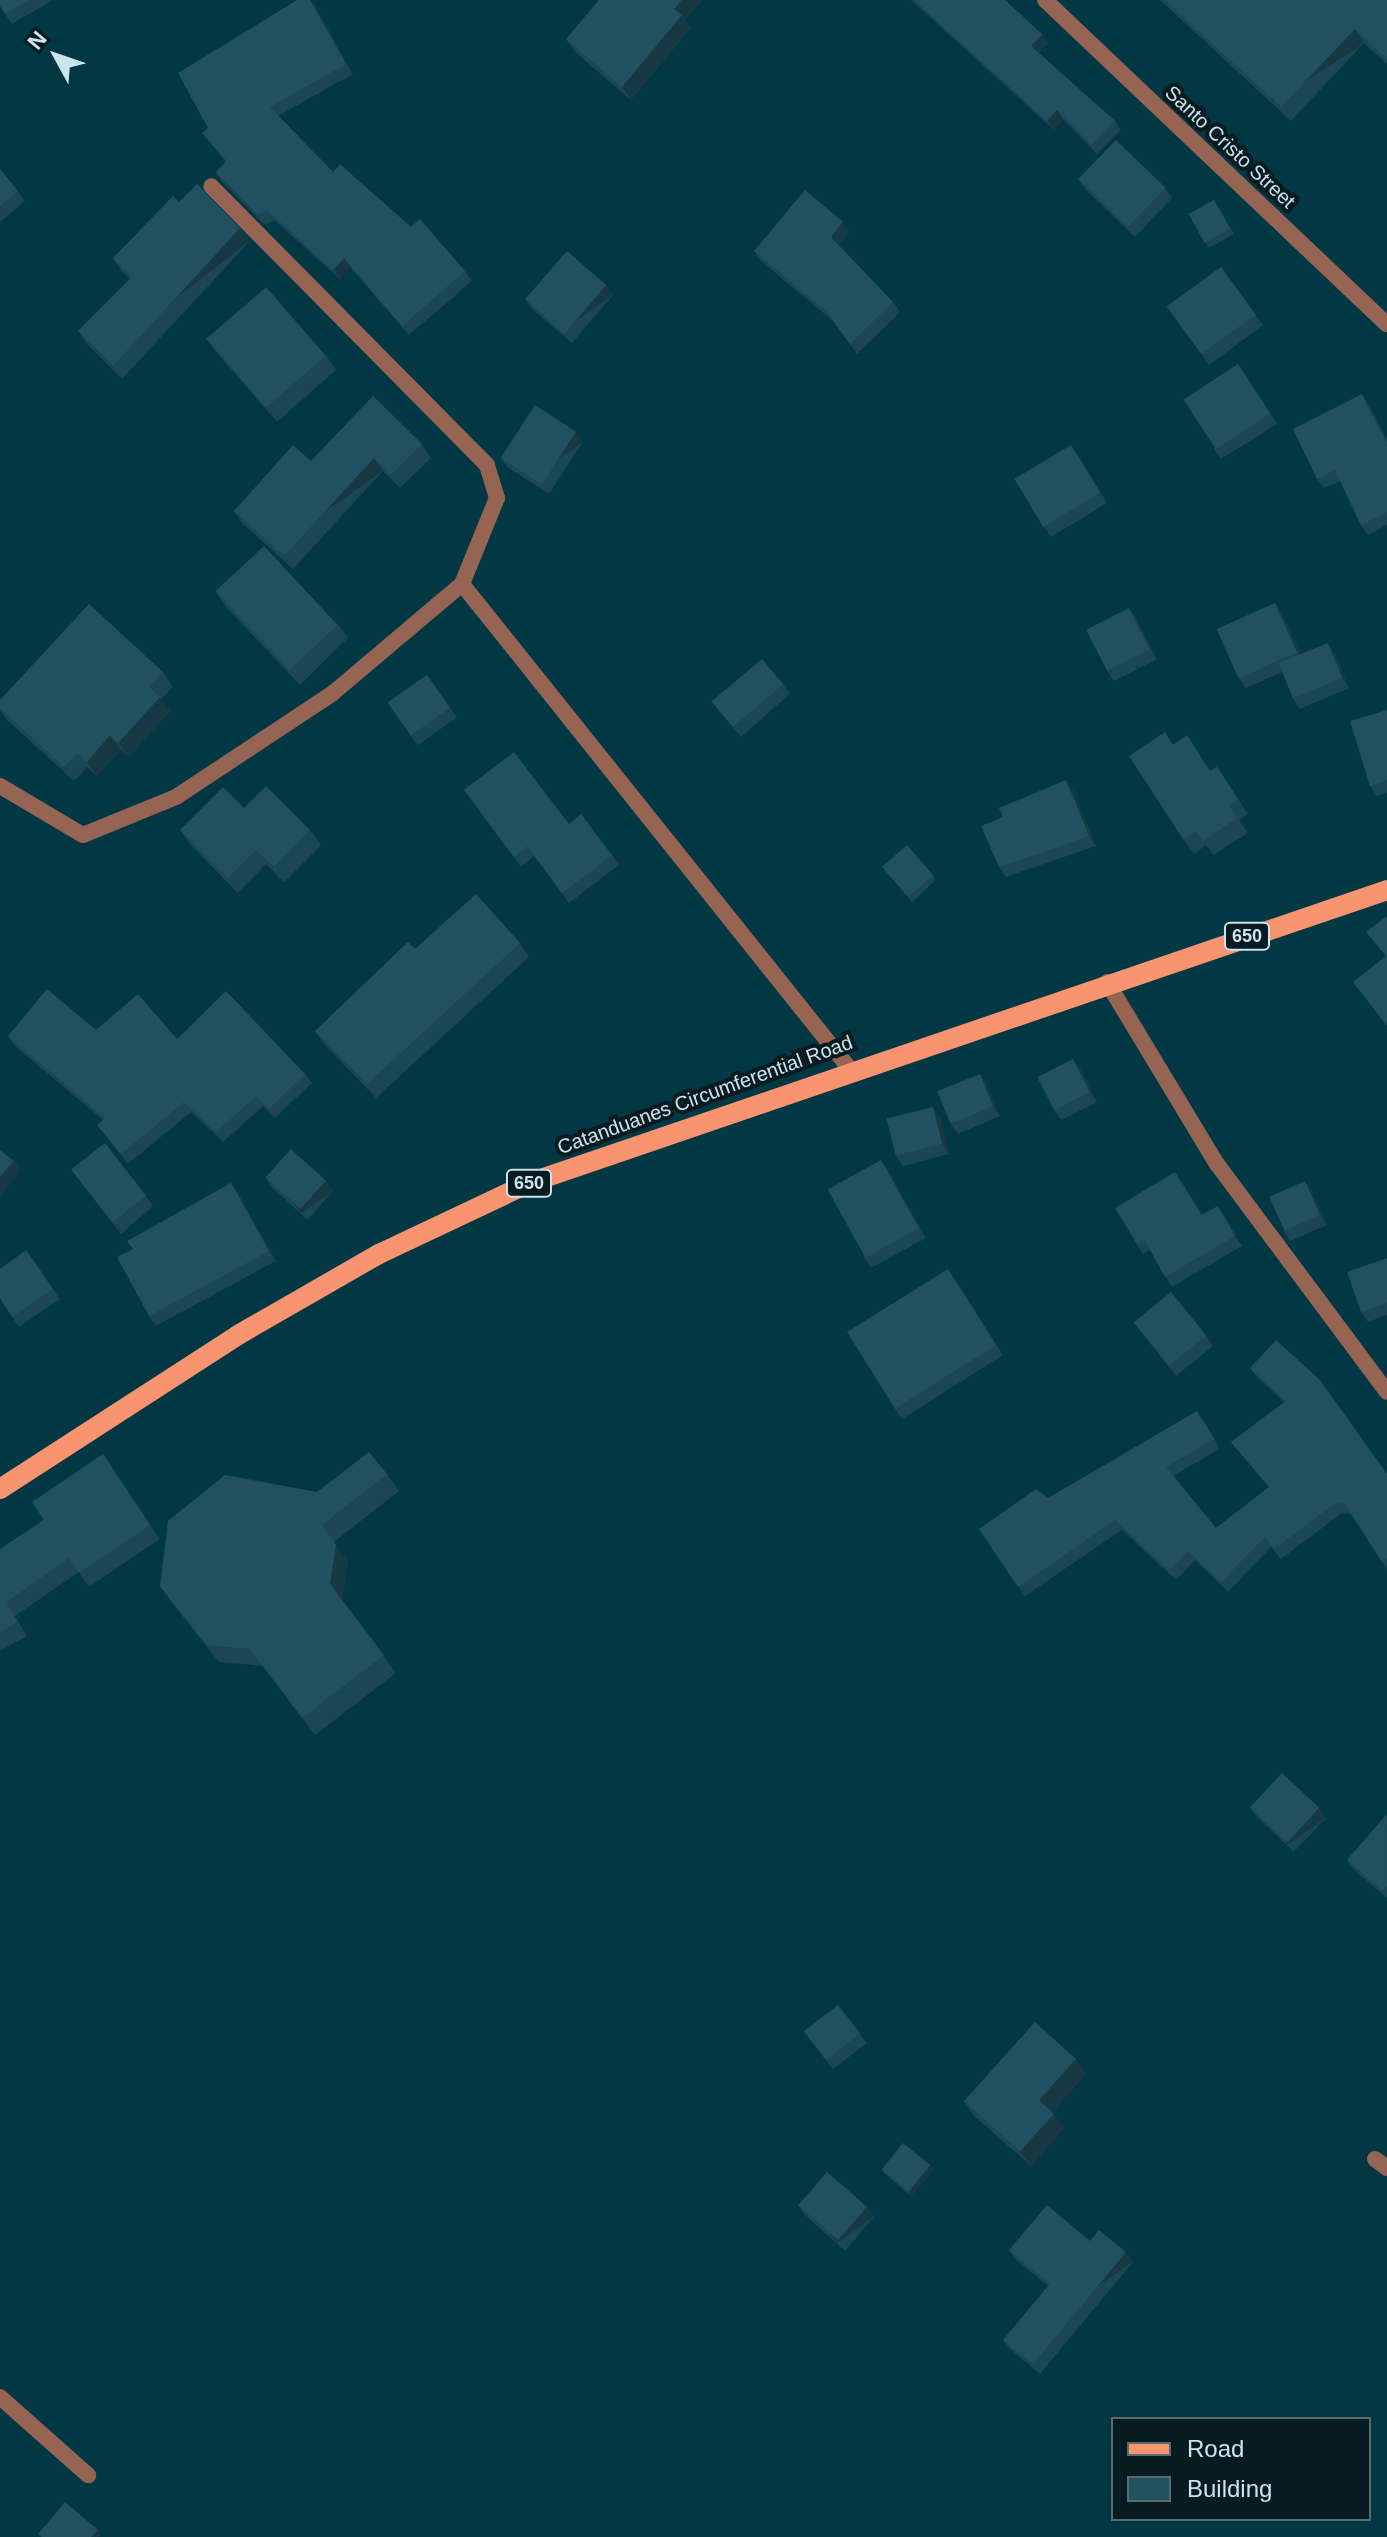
<!DOCTYPE html>
<style>
body{margin:0}
#map{position:relative;width:1387px;height:2537px;overflow:hidden;background:#023744;font-family:Arial,sans-serif}
div>[style]{position:absolute}
[style*='--x']{left:calc(var(--x)*1px);top:calc(var(--y)*1px);width:calc(var(--w)*1px);rotate:calc(var(--a)*1deg)}
.minor>*{height:16px;margin:-8px;padding:0 8px;transform-origin:8px;border-radius:8px;background:#956452}
.tertiary>*{height:16px;margin:-8px;padding:0 8px;transform-origin:8px;border-radius:8px;background:#956452}
.primary>*{height:20px;margin:-10px;padding:0 10px;transform-origin:10px;border-radius:10px;background:#f99470}
.wall>*{inset:0;background:#1c4653;transform-origin:0 0}
.shaded-wall>*{inset:0;background:#173943;transform-origin:0 0}
.building>*{inset:0;background:#215160;transform-origin:0 0}
span{translate:-50% -50%;white-space:nowrap;text-align:center;line-height:1.15;-webkit-text-stroke:8px #081b21;paint-order:stroke}
.shield-label span{padding:2px 6px;background:#081b21;border:2px solid;border-radius:6px;-webkit-text-stroke-width:0}
.shield-label{font-size:18px;color:#cce4ec;font-weight:700}
.street-label{font-size:20px;color:#cce4ec}
.legend{position:absolute;left:1111px;top:2417px;width:260px;height:104px;box-sizing:border-box;background:#081b21;border:2px solid #566b72;margin:0;padding:10px 14px;list-style:none;font-size:24px;color:#cce4ec}
.legend li{display:flex;align-items:center;gap:16px;height:40px}
.legend b{width:40px;border:2px solid #566b72}
.north{position:absolute;left:16px;top:16px;width:80px;height:80px;-webkit-text-stroke:6px #081b21;paint-order:stroke;rotate:310deg;font-size:22px;font-weight:700;line-height:32px;text-align:center;color:#cce4ec}
.north::after{content:'';display:block;margin:auto;width:28px;height:36px;background:#cce4ec;clip-path:polygon(50% 0,100% 100%,50% 72%,0 100%)}
</style>
<div id="map">
<div class="minor">
<i style="--x:462;--y:584;--w:620;--a:51.35"></i>
<i style="--x:0;--y:786;--w:96;--a:30.6"></i>
<i style="--x:83;--y:835;--w:100;--a:-22.2"></i>
<i style="--x:176;--y:797;--w:188;--a:-33.5"></i>
<i style="--x:333;--y:693;--w:169;--a:-40.2"></i>
<i style="--x:462;--y:584;--w:93;--a:-67.9"></i>
<i style="--x:497;--y:498;--w:34;--a:-107"></i>
<i style="--x:487;--y:465;--w:392;--a:-134.7"></i>
<i style="--x:1107;--y:982;--w:213;--a:58.9"></i>
<i style="--x:1217;--y:1164;--w:284;--a:53.3"></i>
<i style="--x:1375;--y:2159;--w:15;--a:37"></i>
<i style="--x:0;--y:2397;--w:118;--a:41.6"></i>
</div>
<div class="tertiary">
<i style="--x:1045;--y:0;--w:471;--a:43.5"></i>
</div>
<div class="primary">
<i style="--x:0;--y:1489;--w:283;--a:-32.9"></i>
<i style="--x:238;--y:1335;--w:163;--a:-29.9"></i>
<i style="--x:379;--y:1254;--w:166;--a:-25.3"></i>
<i style="--x:529;--y:1183;--w:907;--a:-18.85"></i>
</div>
<div class="wall">
<i style="clip-path:polygon(0 0,53px 0,12px 24px,5px 14px)"></i>
<i style="clip-path:polygon(911px 0,1005px 0,1048px 43px,1039px 53px,1115px 121px,1121px 130px,1097px 154px,1063px 119px,1054px 130px)"></i>
<i style="clip-path:polygon(1160px 0,1387px 0,1387px 64px,1364px 43px,1291px 121px)"></i>
<i style="clip-path:polygon(314px 3px,353px 74px,278px 116px,333px 172px,411px 227px,465px 271px,472px 281px,409px 335px,350px 267px,340px 279px,274px 220px,265px 225px,222px 182px,216px 172px,226px 162px,202px 133px,208px 128px)"></i>
<i style="clip-path:polygon(685px 20px,691px 28px,631px 100px,575px 52px,566px 39px)"></i>
<i style="clip-path:polygon(0 169px,25px 201px,0 222px)"></i>
<i style="clip-path:polygon(1078px 179px,1165px 188px,1172px 198px,1135px 237px,1085px 189px)"></i>
<i style="clip-path:polygon(1214px 200px,1234px 234px,1209px 248px,1206px 243px)"></i>
<i style="clip-path:polygon(179px 202px,240px 228px,250px 241px,122px 379px,87px 344px,78px 331px,130px 279px,122px 272px,113px 258px)"></i>
<i style="clip-path:polygon(850px 232px,839px 246px,893px 302px,900px 312px,857px 354px,833px 321px,761px 261px,754px 251px)"></i>
<i style="left:1221px;top:267px;width:72px;height:67px;rotate:54deg"></i>
<i style="clip-path:polygon(606px 285px,613px 295px,572px 343px,532px 309px,525px 299px)"></i>
<i style="clip-path:polygon(207px 339px,326px 355px,336px 370px,277px 422px,217px 353px)"></i>
<i style="clip-path:polygon(1238px 364px,1277px 424px,1221px 459px,1214px 449px)"></i>
<i style="clip-path:polygon(1369px 404px,1387px 439px,1387px 525px,1368px 535px,1361px 525px,1340px 481px,1324px 488px,1317px 479px)"></i>
<i style="clip-path:polygon(583px 442px,549px 494px,507px 467px,500px 457px)"></i>
<i style="clip-path:polygon(422px 444px,431px 458px,400px 488px,383px 471px,293px 569px,243px 524px,234px 511px,311px 461px)"></i>
<i style="clip-path:polygon(1078px 455px,1107px 503px,1051px 537px,1044px 527px)"></i>
<i style="clip-path:polygon(216px 592px,338px 624px,348px 638px,300px 685px,226px 607px)"></i>
<i style="clip-path:polygon(1129px 608px,1136px 618px,1157px 659px,1114px 681px,1107px 671px)"></i>
<i style="clip-path:polygon(1282px 613px,1301px 655px,1335px 653px,1349px 688px,1300px 709px,1293px 699px,1282px 672px,1246px 688px,1239px 678px)"></i>
<i style="clip-path:polygon(163px 672px,173px 687px,161px 699px,170px 711px,129px 757px,121px 750px,97px 776px,87px 767px,74px 781px,6px 719px,0 710px,0 700px)"></i>
<i style="left:427px;top:675px;width:52px;height:48px;rotate:55deg"></i>
<i style="clip-path:polygon(783px 684px,790px 694px,741px 737px,712px 702px)"></i>
<i style="clip-path:polygon(1387px 710px,1387px 793px,1377px 796px,1370px 786px)"></i>
<i style="clip-path:polygon(1173px 744px,1211px 771px,1217px 767px,1248px 814px,1239px 820px,1248px 833px,1213px 855px,1206px 845px,1194px 854px,1183px 839px)"></i>
<i style="clip-path:polygon(464px 790px,569px 824px,612px 855px,619px 865px,569px 903px,534px 856px,521px 867px)"></i>
<i style="clip-path:polygon(1073px 790px,1096px 846px,1006px 877px,999px 867px)"></i>
<i style="clip-path:polygon(244px 808px,310px 830px,321px 845px,284px 882px,266px 864px,238px 893px,190px 844px,180px 830px)"></i>
<i style="clip-path:polygon(882px 867px,933px 875px,936px 880px,912px 902px)"></i>
<i style="clip-path:polygon(520px 943px,529px 957px,376px 1098px,324px 1044px,315px 1031px,415px 949px)"></i>
<i style="clip-path:polygon(96px 1030px,177px 1039px,305px 1074px,312px 1083px,275px 1118px,263px 1106px,223px 1142px,191px 1112px,128px 1164px,97px 1125px,103px 1120px,15px 1046px,8px 1036px)"></i>
<i style="clip-path:polygon(1080px 1068px,1097px 1102px,1061px 1120px,1054px 1110px)"></i>
<i style="clip-path:polygon(980px 1074px,987px 1084px,1000px 1116px,958px 1134px,951px 1124px)"></i>
<i style="clip-path:polygon(940px 1117px,949px 1154px,903px 1166px,896px 1156px)"></i>
<i style="clip-path:polygon(881px 1160px,888px 1170px,926px 1238px,871px 1268px,864px 1258px)"></i>
<i style="clip-path:polygon(71px 1169px,146px 1196px,153px 1206px,121px 1234px)"></i>
<i style="clip-path:polygon(265px 1177px,326px 1181px,333px 1191px,307px 1220px,272px 1187px)"></i>
<i style="clip-path:polygon(1182px 1182px,1202px 1215px,1225px 1216px,1242px 1246px,1172px 1287px,1150px 1250px,1143px 1254px,1137px 1244px)"></i>
<i style="clip-path:polygon(231px 1183px,238px 1193px,276px 1261px,156px 1326px,149px 1316px,133px 1249px)"></i>
<i style="clip-path:polygon(1312px 1191px,1327px 1225px,1290px 1241px,1284px 1232px)"></i>
<i style="clip-path:polygon(26px 1250px,60px 1299px,19px 1327px,0 1298px)"></i>
<i style="clip-path:polygon(1387px 1258px,1387px 1315px,1368px 1322px,1361px 1312px)"></i>
<i style="clip-path:polygon(955px 1279px,1003px 1355px,902px 1419px,895px 1409px)"></i>
<i style="clip-path:polygon(1134px 1323px,1206px 1336px,1213px 1346px,1176px 1376px)"></i>
<i style="clip-path:polygon(1250px 1368px,1387px 1474px,1387px 1569px,1351px 1514px,1342px 1513px,1281px 1559px,1271px 1547px,1228px 1592px,1195px 1560px,1176px 1580px,1122px 1530px,1025px 1596px,979px 1529px,1048px 1498px,1204px 1421px,1220px 1449px,1173px 1476px,1216px 1528px,1269px 1487px,1231px 1442px,1284px 1402px,1257px 1377px)"></i>
<i style="clip-path:polygon(103px 1454px,160px 1539px,89px 1587px,79px 1572px,15px 1616px,27px 1636px,0 1651px,0 1549px,44px 1520px)"></i>
<i style="clip-path:polygon(387px 1474px,399px 1491px,334px 1542px,348px 1562px,342px 1601px,396px 1673px,315px 1735px,263px 1666px,219px 1662px,172px 1603px,160px 1586px,317px 1492px)"></i>
<i style="clip-path:polygon(1250px 1807px,1326px 1818px,1294px 1852px,1257px 1817px)"></i>
<i style="clip-path:polygon(1387px 1815px,1387px 1898px,1354px 1870px,1347px 1860px)"></i>
<i style="left:838px;top:2005px;width:48px;height:43px;rotate:53deg"></i>
<i style="clip-path:polygon(1086px 2074px,1052px 2112px,1064px 2128px,1031px 2166px,974px 2116px,964px 2101px)"></i>
<i style="clip-path:polygon(930px 2165px,933px 2171px,911px 2196px,885px 2174px,881px 2169px)"></i>
<i style="clip-path:polygon(798px 2205px,867px 2207px,874px 2217px,845px 2251px,805px 2215px)"></i>
<i style="clip-path:polygon(1009px 2250px,1126px 2252px,1133px 2262px,1040px 2374px,1010px 2349px,1003px 2340px,1048px 2286px,1016px 2260px)"></i>
</div>
<div class="shaded-wall">
<i style="clip-path:polygon(310px 0,314px 3px,353px 74px,346px 64px)"></i>
<i style="clip-path:polygon(682px 0,703px 0,685px 20px,691px 28px,631px 100px,622px 87px,674px 9px)"></i>
<i style="left:1355px;top:29px;width:17px;height:108px;rotate:57deg"></i>
<i style="clip-path:polygon(1042px 34px,1048px 43px,1037px 55px,1031px 46px)"></i>
<i style="clip-path:polygon(1057px 110px,1063px 119px,1054px 130px,1047px 121px)"></i>
<i style="clip-path:polygon(843px 222px,850px 232px,838px 247px,831px 237px)"></i>
<i style="left:240px;top:228px;width:16px;height:188px;rotate:52deg"></i>
<i style="clip-path:polygon(344px 258px,350px 267px,340px 279px,333px 270px)"></i>
<i style="left:606px;top:285px;width:12px;height:63px;rotate:55deg"></i>
<i style="clip-path:polygon(1362px 394px,1369px 404px,1387px 439px,1387px 443px)"></i>
<i style="left:576px;top:432px;width:12px;height:62px;rotate:55deg"></i>
<i style="left:374px;top:458px;width:16px;height:133px;rotate:55deg"></i>
<i style="clip-path:polygon(1275px 603px,1282px 613px,1304px 662px,1297px 652px)"></i>
<i style="clip-path:polygon(1129px 608px,1136px 618px,1157px 659px,1150px 649px)"></i>
<i style="clip-path:polygon(1328px 643px,1335px 653px,1349px 688px,1342px 678px)"></i>
<i style="clip-path:polygon(160px 697px,170px 711px,129px 757px,118px 743px)"></i>
<i style="clip-path:polygon(110px 735px,121px 750px,97px 776px,87px 762px)"></i>
<i style="clip-path:polygon(1066px 780px,1073px 790px,1096px 846px,1089px 836px)"></i>
<i style="clip-path:polygon(1073px 1059px,1080px 1068px,1097px 1102px,1090px 1092px)"></i>
<i style="clip-path:polygon(980px 1074px,987px 1084px,1000px 1116px,993px 1106px)"></i>
<i style="clip-path:polygon(933px 1107px,940px 1117px,949px 1154px,942px 1144px)"></i>
<i style="clip-path:polygon(881px 1160px,888px 1170px,926px 1238px,919px 1228px)"></i>
<i style="clip-path:polygon(14px 1161px,21px 1171px,0 1196px,0 1177px)"></i>
<i style="left:326px;top:1181px;width:12px;height:39px;rotate:55deg"></i>
<i style="clip-path:polygon(1305px 1181px,1312px 1191px,1327px 1225px,1320px 1215px)"></i>
<i style="clip-path:polygon(231px 1183px,238px 1193px,276px 1261px,269px 1251px)"></i>
<i style="clip-path:polygon(1218px 1206px,1225px 1216px,1242px 1246px,1235px 1236px)"></i>
<i style="clip-path:polygon(334px 1542px,348px 1562px,342px 1602px,330px 1584px)"></i>
<i style="left:1319px;top:1808px;width:12px;height:47px;rotate:55deg"></i>
<i style="clip-path:polygon(1076px 2059px,1086px 2074px,1049px 2115px,1039px 2100px)"></i>
<i style="clip-path:polygon(1054px 2114px,1064px 2128px,1031px 2166px,1020px 2151px)"></i>
<i style="clip-path:polygon(930px 2165px,933px 2171px,911px 2196px,908px 2191px)"></i>
<i style="left:867px;top:2207px;width:12px;height:45px;rotate:55deg"></i>
<i style="left:1126px;top:2252px;width:12px;height:146px;rotate:55deg"></i>
<i style="clip-path:polygon(98px 2530px,101px 2535px,99px 2537px,91px 2537px)"></i>
</div>
<div class="building">
<i style="clip-path:polygon(0 0,29px 0,5px 14px,0 6px)"></i>
<i style="clip-path:polygon(297px 0,310px 0,346px 64px,270px 107px,333px 172px,340px 164px,411px 227px,420px 219px,465px 271px,402px 326px,344px 258px,333px 270px,267px 210px,258px 215px,216px 172px,227px 161px,202px 133px,208px 128px,178px 73px)"></i>
<i style="clip-path:polygon(599px 0,682px 0,674px 9px,682px 15px,622px 87px,566px 39px)"></i>
<i style="clip-path:polygon(914px 0,1005px 0,1042px 34px,1031px 46px,1115px 121px,1091px 145px,1057px 110px,1047px 121px)"></i>
<i style="clip-path:polygon(1165px 0,1387px 0,1387px 59px,1355px 29px,1281px 107px)"></i>
<i style="left:1116px;top:140px;width:69px;height:54px;rotate:44deg"></i>
<i style="clip-path:polygon(0 169px,18px 191px,0 206px)"></i>
<i style="clip-path:polygon(197px 184px,240px 228px,113px 366px,78px 331px,132px 277px,113px 258px,173px 196px,179px 202px)"></i>
<i style="clip-path:polygon(805px 190px,843px 222px,831px 237px,893px 302px,850px 344px,826px 311px,754px 251px)"></i>
<i style="left:1214px;top:200px;width:33px;height:29px;rotate:61deg"></i>
<i style="left:567px;top:251px;width:52px;height:64px;rotate:41deg"></i>
<i style="left:1221px;top:267px;width:59px;height:67px;rotate:54deg"></i>
<i style="left:266px;top:287px;width:91px;height:79px;rotate:49deg"></i>
<i style="left:1238px;top:364px;width:59px;height:65px;rotate:57deg"></i>
<i style="clip-path:polygon(1362px 394px,1387px 443px,1387px 512px,1361px 525px,1335px 470px,1317px 479px,1293px 429px)"></i>
<i style="clip-path:polygon(373px 396px,422px 444px,391px 475px,374px 458px,284px 556px,234px 511px,293px 445px,311px 461px)"></i>
<i style="left:535px;top:405px;width:49px;height:63px;rotate:33deg"></i>
<i style="left:1071px;top:445px;width:56px;height:66px;rotate:59deg"></i>
<i style="left:264px;top:546px;width:108px;height:66px;rotate:47deg"></i>
<i style="left:1275px;top:603px;width:54px;height:64px;rotate:66deg"></i>
<i style="clip-path:polygon(89px 604px,163px 672px,149px 687px,160px 697px,118px 743px,110px 735px,87px 762px,77px 753px,64px 767px,0 708px,0 700px)"></i>
<i style="left:1129px;top:608px;width:46px;height:48px;rotate:63deg"></i>
<i style="left:1328px;top:643px;width:38px;height:53px;rotate:68deg"></i>
<i style="left:762px;top:659px;width:33px;height:66px;rotate:50deg"></i>
<i style="left:427px;top:675px;width:40px;height:48px;rotate:55deg"></i>
<i style="clip-path:polygon(1387px 710px,1387px 780px,1370px 786px,1350px 721px)"></i>
<i style="clip-path:polygon(1165px 732px,1173px 745px,1187px 735px,1210px 771px,1217px 767px,1238px 799px,1229px 806px,1237px 818px,1203px 841px,1196px 831px,1183px 839px,1129px 756px)"></i>
<i style="clip-path:polygon(514px 752px,569px 824px,581px 814px,612px 855px,562px 893px,528px 846px,514px 857px,464px 790px)"></i>
<i style="clip-path:polygon(1066px 780px,1089px 836px,999px 867px,981px 826px,1003px 817px,999px 808px)"></i>
<i style="clip-path:polygon(266px 786px,310px 830px,274px 867px,256px 850px,228px 878px,180px 830px,223px 787px,244px 808px)"></i>
<i style="left:907px;top:845px;width:40px;height:33px;rotate:49deg"></i>
<i style="clip-path:polygon(476px 894px,520px 943px,367px 1084px,315px 1031px,408px 942px,415px 949px)"></i>
<i style="clip-path:polygon(1387px 916px,1387px 1026px,1353px 982px,1386px 956px,1366px 932px)"></i>
<i style="clip-path:polygon(47px 989px,96px 1030px,138px 994px,177px 1039px,226px 991px,305px 1074px,269px 1109px,256px 1096px,216px 1132px,184px 1102px,121px 1154px,97px 1125px,105px 1118px,8px 1036px)"></i>
<i style="left:1073px;top:1059px;width:37px;height:40px;rotate:63deg"></i>
<i style="left:980px;top:1074px;width:35px;height:46px;rotate:68deg"></i>
<i style="left:933px;top:1107px;width:38px;height:48px;rotate:76deg"></i>
<i style="left:105px;top:1143px;width:67px;height:43px;rotate:52deg"></i>
<i style="left:291px;top:1149px;width:47px;height:38px;rotate:42deg"></i>
<i style="clip-path:polygon(0 1150px,14px 1161px,0 1177px)"></i>
<i style="left:881px;top:1160px;width:78px;height:61px;rotate:61deg"></i>
<i style="clip-path:polygon(1175px 1172px,1201px 1215px,1218px 1206px,1235px 1236px,1165px 1277px,1144px 1239px,1137px 1244px,1115px 1208px)"></i>
<i style="left:1305px;top:1181px;width:37px;height:39px;rotate:66deg"></i>
<i style="clip-path:polygon(231px 1183px,269px 1251px,149px 1316px,117px 1257px,133px 1249px,127px 1241px)"></i>
<i style="clip-path:polygon(26px 1250px,53px 1289px,12px 1317px,0 1298px,0 1269px)"></i>
<i style="clip-path:polygon(1387px 1258px,1387px 1303px,1361px 1312px,1347px 1272px)"></i>
<i style="left:948px;top:1269px;width:90px;height:119px;rotate:58deg"></i>
<i style="left:1171px;top:1292px;width:56px;height:48px;rotate:51deg"></i>
<i style="clip-path:polygon(1276px 1340px,1320px 1380px,1387px 1474px,1387px 1559px,1382px 1562px,1345px 1504px,1335px 1503px,1274px 1549px,1265px 1537px,1221px 1582px,1188px 1551px,1169px 1570px,1115px 1520px,1018px 1587px,979px 1529px,1036px 1489px,1048px 1498px,1197px 1411px,1214px 1439px,1166px 1467px,1216px 1528px,1269px 1487px,1231px 1442px,1286px 1401px,1250px 1368px)"></i>
<i style="clip-path:polygon(369px 1452px,387px 1474px,322px 1525px,336px 1545px,330px 1584px,384px 1655px,302px 1718px,250px 1649px,207px 1645px,160px 1586px,168px 1521px,225px 1475px,317px 1492px)"></i>
<i style="clip-path:polygon(103px 1454px,150px 1525px,79px 1573px,69px 1558px,6px 1602px,17px 1622px,0 1632px,0 1549px,44px 1520px,32px 1502px)"></i>
<i style="left:1282px;top:1773px;width:51px;height:47px;rotate:43deg"></i>
<i style="clip-path:polygon(1386px 1815px,1387px 1886px,1383px 1891px,1347px 1860px)"></i>
<i style="left:838px;top:2005px;width:36px;height:43px;rotate:52deg"></i>
<i style="clip-path:polygon(1035px 2022px,1076px 2059px,1039px 2100px,1054px 2114px,1020px 2151px,964px 2101px)"></i>
<i style="left:903px;top:2143px;width:35px;height:34px;rotate:39deg"></i>
<i style="left:827px;top:2172px;width:53px;height:44px;rotate:41deg"></i>
<i style="clip-path:polygon(1047px 2205px,1090px 2241px,1099px 2230px,1126px 2252px,1033px 2364px,1003px 2340px,1050px 2284px,1009px 2250px)"></i>
<i style="clip-path:polygon(65px 2502px,98px 2530px,91px 2537px,42px 2537px,38px 2534px)"></i>
</div>
<div class="shield-label">
<span style="left:1247px;top:936px">650</span>
<span style="left:529px;top:1183px">650</span>
</div>
<div class="street-label">
<span style="left:1230px;top:147px;rotate:43deg">Santo Cristo Street</span>
<span style="left:705px;top:1095px;rotate:-20deg">Catanduanes Circumferential Road</span>
</div>
<ul class="legend">
<li><b style="height:10px;background:#f99470"></b>Road</li>
<li><b style="height:22px;background:#215160"></b>Building</li>
</ul>
<div class="north">N</div>
</div>
